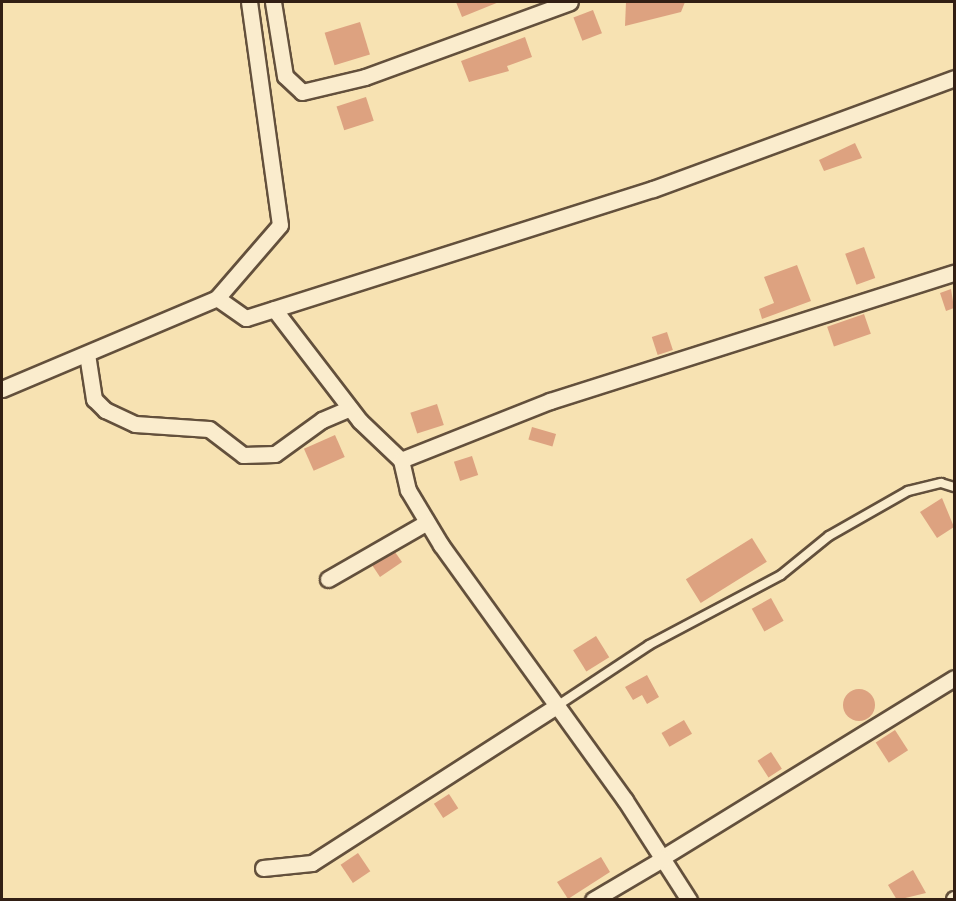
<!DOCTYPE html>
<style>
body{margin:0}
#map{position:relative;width:956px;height:901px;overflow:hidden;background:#f7e2b2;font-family:"IM FELL Great Primer",serif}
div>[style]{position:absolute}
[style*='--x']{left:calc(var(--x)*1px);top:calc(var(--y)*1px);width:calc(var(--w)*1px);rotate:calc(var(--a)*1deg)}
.building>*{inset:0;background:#dda280;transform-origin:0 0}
.round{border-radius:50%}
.roads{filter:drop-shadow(2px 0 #63503c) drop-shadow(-2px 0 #63503c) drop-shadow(0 2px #63503c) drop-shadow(0 -2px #63503c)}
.lane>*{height:8px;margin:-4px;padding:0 4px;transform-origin:4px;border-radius:4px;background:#faeccd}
.street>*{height:15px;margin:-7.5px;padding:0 7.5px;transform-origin:7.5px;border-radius:7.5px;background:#faeccd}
span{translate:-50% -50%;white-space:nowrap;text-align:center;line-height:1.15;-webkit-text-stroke:4.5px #faeccd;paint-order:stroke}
.frame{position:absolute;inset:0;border:3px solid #321f14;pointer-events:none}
</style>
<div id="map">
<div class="building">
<i style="clip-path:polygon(456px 2px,499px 2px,462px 17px)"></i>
<i style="clip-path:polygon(626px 2px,685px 2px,681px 12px,625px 26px)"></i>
<i style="left:593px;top:10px;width:25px;height:21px;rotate:69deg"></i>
<i style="left:360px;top:22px;width:34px;height:37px;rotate:73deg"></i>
<i style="clip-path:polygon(525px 37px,532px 57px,507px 66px,509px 71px,469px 82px,461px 61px)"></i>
<i style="left:366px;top:97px;width:25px;height:31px;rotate:72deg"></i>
<i style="clip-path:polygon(855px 143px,862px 158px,824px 171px,819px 160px)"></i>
<i style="left:864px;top:247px;width:33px;height:20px;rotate:70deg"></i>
<i style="clip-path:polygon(797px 265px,811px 301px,762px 319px,759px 309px,774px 303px,764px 277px)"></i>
<i style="clip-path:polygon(951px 289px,954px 308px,946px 311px,940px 293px)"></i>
<i style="left:864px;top:314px;width:21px;height:39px;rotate:71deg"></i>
<i style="left:667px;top:332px;width:19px;height:16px;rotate:72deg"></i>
<i style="left:437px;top:404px;width:22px;height:28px;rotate:72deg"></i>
<i style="left:532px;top:427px;width:25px;height:13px;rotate:16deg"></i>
<i style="left:335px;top:435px;width:24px;height:34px;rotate:66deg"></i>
<i style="left:472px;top:456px;width:20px;height:19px;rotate:72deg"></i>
<i style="clip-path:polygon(942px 498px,954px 527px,937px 538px,920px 512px)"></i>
<i style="left:752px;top:538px;width:28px;height:78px;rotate:58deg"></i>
<i style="clip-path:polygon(395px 552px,402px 562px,380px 577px,372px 565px)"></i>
<i style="left:771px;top:598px;width:26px;height:22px;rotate:61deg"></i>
<i style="left:596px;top:636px;width:25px;height:27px;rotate:58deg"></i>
<i style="clip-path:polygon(647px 675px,659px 697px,647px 704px,642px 695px,633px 700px,625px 687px)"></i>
<i class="round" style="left:843px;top:689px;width:32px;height:32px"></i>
<i style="left:684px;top:720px;width:16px;height:26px;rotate:60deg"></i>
<i style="left:895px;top:730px;width:24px;height:23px;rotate:57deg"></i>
<i style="left:771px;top:752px;width:20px;height:16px;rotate:57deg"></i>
<i style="left:449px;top:794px;width:17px;height:18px;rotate:57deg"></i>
<i style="left:358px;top:853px;width:22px;height:21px;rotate:56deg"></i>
<i style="clip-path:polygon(601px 857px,610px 872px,568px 899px,557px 882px)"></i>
<i style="clip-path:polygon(913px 870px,926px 893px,897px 900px,888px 885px)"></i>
</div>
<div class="roads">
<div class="lane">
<i style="--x:557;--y:706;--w:110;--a:-33.5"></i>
<i style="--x:649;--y:645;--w:149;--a:-27.9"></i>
<i style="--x:781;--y:575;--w:62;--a:-39.1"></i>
<i style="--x:829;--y:536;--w:91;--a:-29.7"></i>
<i style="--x:908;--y:491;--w:34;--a:-14"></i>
<i style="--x:941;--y:483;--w:14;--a:17"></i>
</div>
<div class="street">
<i style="--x:273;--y:2;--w:75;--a:80.8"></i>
<i style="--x:285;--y:76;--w:23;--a:43"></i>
<i style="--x:302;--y:92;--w:65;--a:-13.4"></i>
<i style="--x:365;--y:77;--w:218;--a:-20.1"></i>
<i style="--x:217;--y:298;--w:35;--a:35"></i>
<i style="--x:246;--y:318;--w:427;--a:-17.6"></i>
<i style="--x:653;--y:189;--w:321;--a:-20.2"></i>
<i style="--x:274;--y:309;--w:141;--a:52.5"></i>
<i style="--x:360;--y:421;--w:57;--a:43.6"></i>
<i style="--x:401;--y:460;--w:31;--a:77"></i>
<i style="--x:408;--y:490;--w:64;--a:59"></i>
<i style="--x:441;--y:545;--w:314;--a:54.2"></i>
<i style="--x:625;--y:800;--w:119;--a:57.4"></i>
<i style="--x:87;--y:354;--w:46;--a:81.2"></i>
<i style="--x:94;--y:399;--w:16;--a:45"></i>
<i style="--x:105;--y:410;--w:33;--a:25"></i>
<i style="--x:135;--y:424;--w:74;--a:3.9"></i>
<i style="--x:209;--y:429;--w:43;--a:37.4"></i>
<i style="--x:243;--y:455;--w:32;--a:-2"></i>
<i style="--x:275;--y:454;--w:58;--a:-35.9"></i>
<i style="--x:322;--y:420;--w:30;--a:-23"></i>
<i style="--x:2;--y:389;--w:233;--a:-22.9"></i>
<i style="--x:217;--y:298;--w:96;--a:-49.2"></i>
<i style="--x:280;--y:225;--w:225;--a:-97.9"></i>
<i style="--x:401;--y:460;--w:160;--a:-21.6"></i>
<i style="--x:550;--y:401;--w:424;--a:-17.6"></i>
<i style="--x:328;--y:579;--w:114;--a:-29.9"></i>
<i style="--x:660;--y:859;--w:345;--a:-31.6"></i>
<i style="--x:263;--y:868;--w:49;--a:-5.8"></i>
<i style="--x:312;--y:863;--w:291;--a:-32.7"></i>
<i style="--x:593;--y:900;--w:82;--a:-30.6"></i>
<i style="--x:954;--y:900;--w:1;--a:-90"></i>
</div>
</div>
<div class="frame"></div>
</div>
